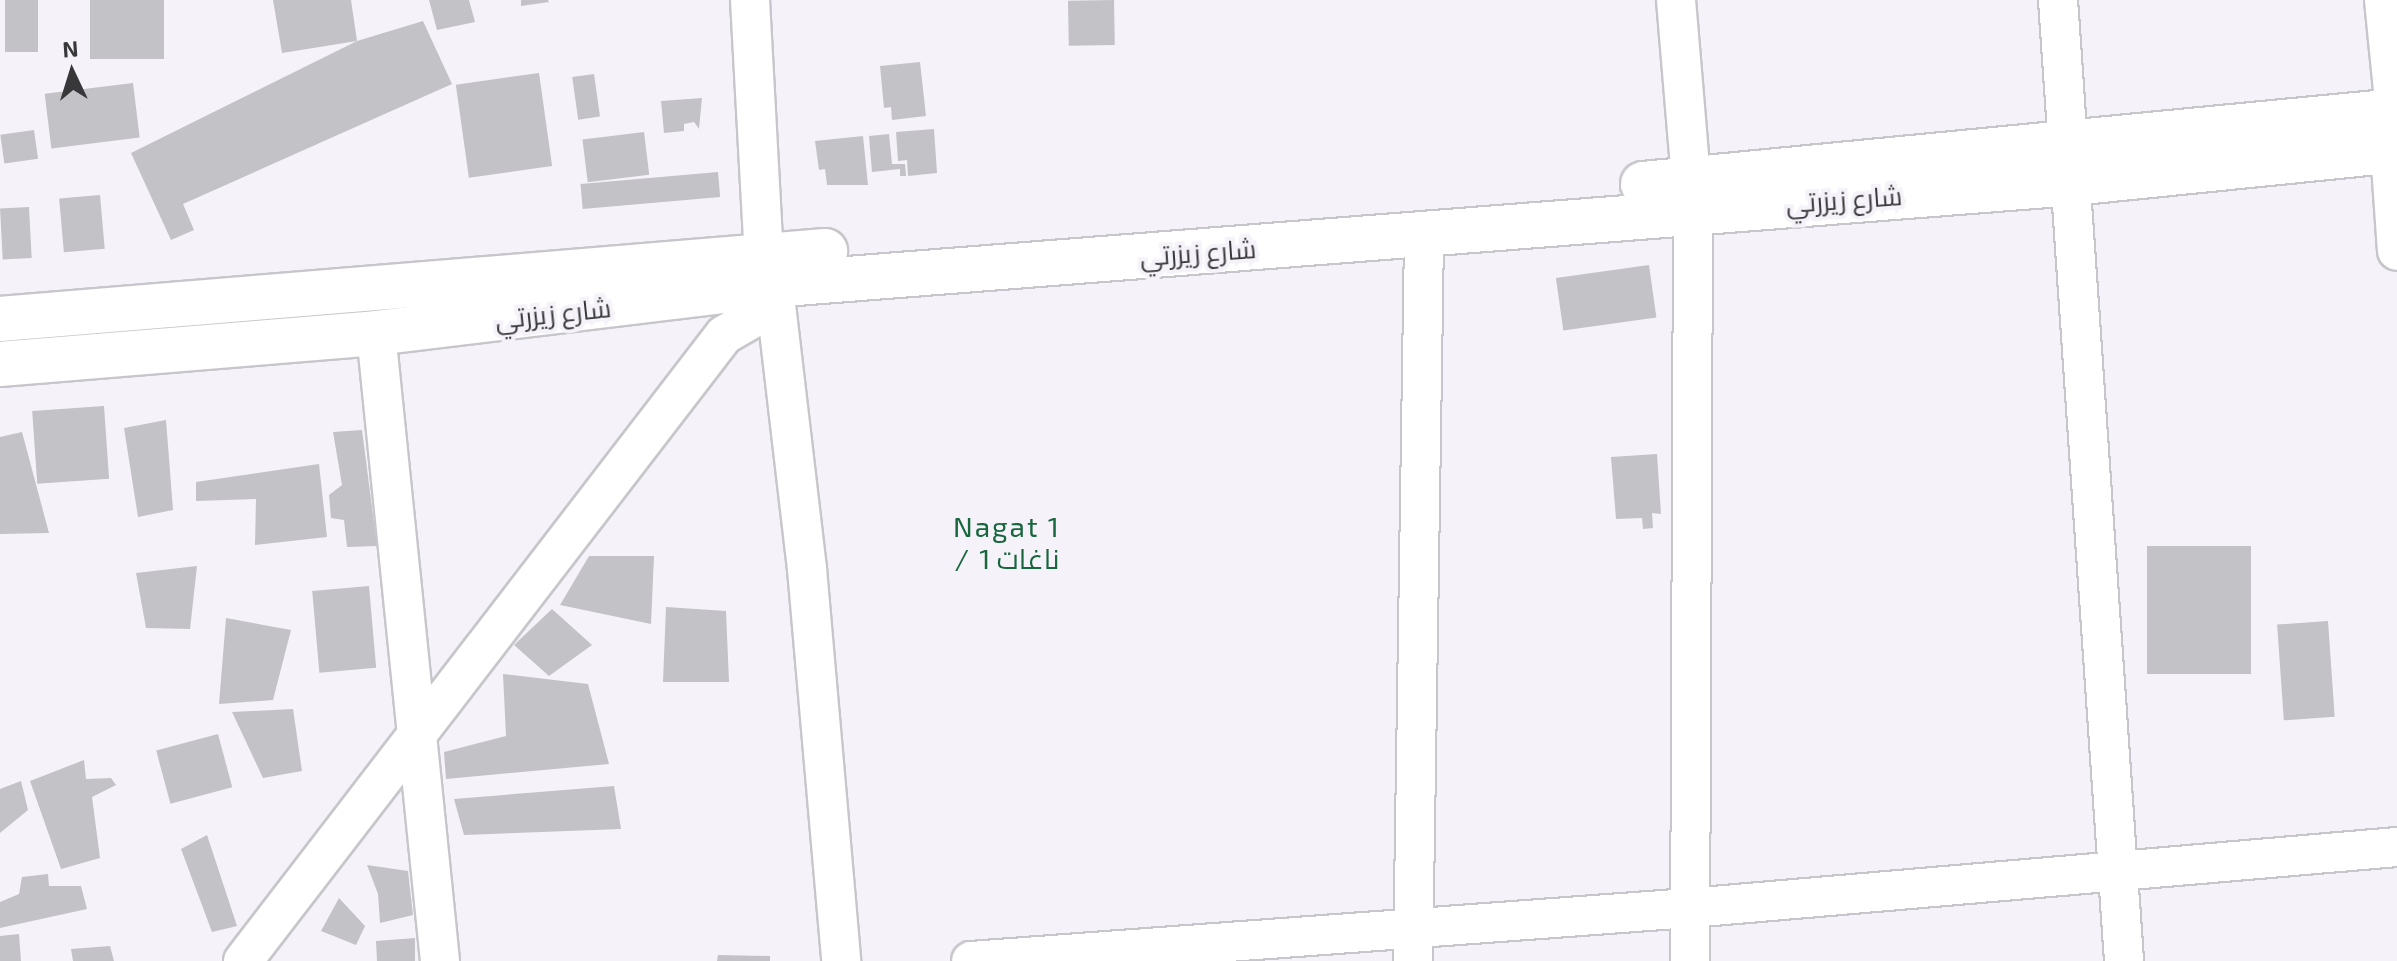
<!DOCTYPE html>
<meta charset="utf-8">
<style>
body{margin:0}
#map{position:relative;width:2397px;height:961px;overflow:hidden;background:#f5f3f9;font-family:"Exo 2",Cairo,sans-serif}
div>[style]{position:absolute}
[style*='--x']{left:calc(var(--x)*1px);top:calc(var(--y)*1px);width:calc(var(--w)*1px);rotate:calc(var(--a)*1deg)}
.building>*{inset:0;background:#c3c2c7;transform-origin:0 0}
.roads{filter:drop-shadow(2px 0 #c7c6cb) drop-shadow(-2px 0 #c7c6cb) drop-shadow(0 2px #c7c6cb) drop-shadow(0 -2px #c7c6cb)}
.street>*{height:38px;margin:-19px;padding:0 19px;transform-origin:19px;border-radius:19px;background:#fff}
.secondary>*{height:44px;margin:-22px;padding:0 22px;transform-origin:22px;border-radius:22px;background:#fff}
span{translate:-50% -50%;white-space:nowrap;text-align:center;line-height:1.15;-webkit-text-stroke:8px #f5f3f9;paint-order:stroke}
.street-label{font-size:26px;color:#38383a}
.neighbourhood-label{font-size:28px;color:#17663d;letter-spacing:2px}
.north{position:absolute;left:32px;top:32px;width:80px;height:80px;-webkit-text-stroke:6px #f5f3f9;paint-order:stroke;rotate:356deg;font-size:22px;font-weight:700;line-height:32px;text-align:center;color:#38383a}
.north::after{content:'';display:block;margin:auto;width:28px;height:36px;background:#38383a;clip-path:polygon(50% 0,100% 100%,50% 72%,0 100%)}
</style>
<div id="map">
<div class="building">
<i style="left:5px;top:0;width:33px;height:52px"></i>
<i style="left:90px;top:0;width:74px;height:59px"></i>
<i style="clip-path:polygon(273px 0,351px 0,357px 41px,282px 53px)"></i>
<i style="clip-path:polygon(429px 0,469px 0,475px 22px,437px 30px)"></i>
<i style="clip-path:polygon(521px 0,548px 0,549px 2px,521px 6px)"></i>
<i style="left:1114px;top:0;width:45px;height:46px;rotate:89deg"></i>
<i style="clip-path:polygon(423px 21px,452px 84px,183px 204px,194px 230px,171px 240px,131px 153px,357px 41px)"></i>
<i style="clip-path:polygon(920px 62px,926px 116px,892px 120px,891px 107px,884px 108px,880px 66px)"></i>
<i style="left:539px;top:73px;width:94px;height:84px;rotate:82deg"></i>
<i style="left:594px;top:74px;width:43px;height:22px;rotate:82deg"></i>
<i style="left:133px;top:83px;width:55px;height:89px;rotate:83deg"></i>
<i style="clip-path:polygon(702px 98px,699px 129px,694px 122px,684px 124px,684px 131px,664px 133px,661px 101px)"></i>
<i style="clip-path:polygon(934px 129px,937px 173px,908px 176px,907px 160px,898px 161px,896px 132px)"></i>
<i style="left:34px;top:130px;width:29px;height:34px;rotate:82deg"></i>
<i style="left:644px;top:132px;width:43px;height:62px;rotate:83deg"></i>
<i style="clip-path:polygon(889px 134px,892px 164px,905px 164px,906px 176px,900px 176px,900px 169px,872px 172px,869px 136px)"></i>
<i style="clip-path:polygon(863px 136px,868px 185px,827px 185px,825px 169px,819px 170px,815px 141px)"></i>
<i style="left:718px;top:172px;width:25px;height:138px;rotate:85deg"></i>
<i style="left:100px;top:195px;width:54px;height:41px;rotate:85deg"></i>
<i style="left:29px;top:207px;width:51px;height:29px;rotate:87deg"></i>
<i style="left:1649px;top:265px;width:53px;height:94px;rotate:82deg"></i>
<i style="left:104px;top:406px;width:73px;height:72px;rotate:86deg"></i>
<i style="clip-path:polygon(166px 420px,173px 510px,138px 517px,124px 428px)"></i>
<i style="clip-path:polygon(362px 430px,377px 546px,347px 547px,344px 520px,331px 518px,329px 495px,342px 485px,333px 432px)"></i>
<i style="clip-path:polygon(22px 432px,49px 533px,0 534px,0 437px)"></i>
<i style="clip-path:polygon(1657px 454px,1661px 514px,1652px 513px,1653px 528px,1643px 529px,1642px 518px,1616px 519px,1611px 457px)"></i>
<i style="clip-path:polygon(319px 464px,327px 537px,255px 545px,256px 499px,196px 501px,196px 482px)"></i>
<i style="left:2251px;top:546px;width:128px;height:104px;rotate:90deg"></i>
<i style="clip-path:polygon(589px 556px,654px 556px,651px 624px,560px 605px)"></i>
<i style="clip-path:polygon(197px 566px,190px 629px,146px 628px,136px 573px)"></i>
<i style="left:369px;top:586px;width:82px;height:57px;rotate:85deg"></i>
<i style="clip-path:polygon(666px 607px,726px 611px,729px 682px,663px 682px)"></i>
<i style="clip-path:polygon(552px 609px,592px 645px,549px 676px,514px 645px)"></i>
<i style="clip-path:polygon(226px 618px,291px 630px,273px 700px,219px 704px)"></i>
<i style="left:2328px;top:621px;width:96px;height:51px;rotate:86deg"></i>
<i style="clip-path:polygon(503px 674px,588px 684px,609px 764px,446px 779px,444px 752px,506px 736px)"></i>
<i style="clip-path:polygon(293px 709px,302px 771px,263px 778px,232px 712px)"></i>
<i style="left:218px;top:734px;width:55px;height:64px;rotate:75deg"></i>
<i style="clip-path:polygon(84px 760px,86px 779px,111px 778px,116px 785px,92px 797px,100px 858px,61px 869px,30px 781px)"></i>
<i style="clip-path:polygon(21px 781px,28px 810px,0 833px,0 789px)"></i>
<i style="clip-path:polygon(614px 786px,621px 829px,464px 835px,454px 799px)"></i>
<i style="clip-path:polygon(207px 835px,237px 926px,212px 932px,181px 849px)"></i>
<i style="clip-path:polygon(367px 865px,408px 871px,413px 915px,380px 923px,378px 894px)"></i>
<i style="clip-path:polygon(48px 874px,49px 886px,81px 886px,87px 909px,0 928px,0 902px,19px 894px,22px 877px)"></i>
<i style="clip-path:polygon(339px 898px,365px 926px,356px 945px,321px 931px)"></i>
<i style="clip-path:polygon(19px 934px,21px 961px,0 961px,0 936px)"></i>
<i style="clip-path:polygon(415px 938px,415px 961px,377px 961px,376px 941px)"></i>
<i style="clip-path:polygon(110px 946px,114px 961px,73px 961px,71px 949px)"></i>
<i style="clip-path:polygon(718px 955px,770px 956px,770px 961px,717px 961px)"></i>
</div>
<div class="roads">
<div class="street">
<i style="--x:750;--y:0;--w:255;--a:86.9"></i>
<i style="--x:764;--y:255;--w:51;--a:76.5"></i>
<i style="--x:776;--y:305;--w:266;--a:83.3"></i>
<i style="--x:807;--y:569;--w:393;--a:85"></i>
<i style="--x:1676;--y:0;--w:181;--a:85.2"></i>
<i style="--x:2058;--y:0;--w:963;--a:86.07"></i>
<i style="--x:2384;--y:0;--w:112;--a:84.3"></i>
<i style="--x:2390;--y:151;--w:100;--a:86"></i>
<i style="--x:376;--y:333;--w:631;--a:84.18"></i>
<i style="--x:243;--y:961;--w:789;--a:-52.46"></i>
<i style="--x:724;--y:335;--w:60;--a:-30"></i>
<i style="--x:971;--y:961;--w:721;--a:-4.22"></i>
<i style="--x:1690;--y:908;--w:710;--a:-4.93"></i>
<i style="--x:1413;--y:961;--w:726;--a:-89.13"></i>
<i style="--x:1690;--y:961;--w:751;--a:-89.77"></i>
</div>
<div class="secondary">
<i style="--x:1643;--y:184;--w:758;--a:-5.53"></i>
<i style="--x:0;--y:319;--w:828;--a:-4.71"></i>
<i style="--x:0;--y:364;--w:377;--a:-4.7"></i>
<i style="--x:376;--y:333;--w:398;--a:-6.9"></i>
<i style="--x:771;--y:285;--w:1305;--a:-4.48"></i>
<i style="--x:2072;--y:183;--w:327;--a:-5.8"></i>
</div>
</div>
<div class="street-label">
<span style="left:1844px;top:199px;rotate:-4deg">شارع زيزرتي</span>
<span style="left:1198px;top:252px;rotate:-4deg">شارع زيزرتي</span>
<span style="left:553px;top:313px;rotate:-6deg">شارع زيزرتي</span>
</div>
<div class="neighbourhood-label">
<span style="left:1007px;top:542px">Nagat 1<br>/ ناغات 1</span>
</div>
<div class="north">N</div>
</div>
